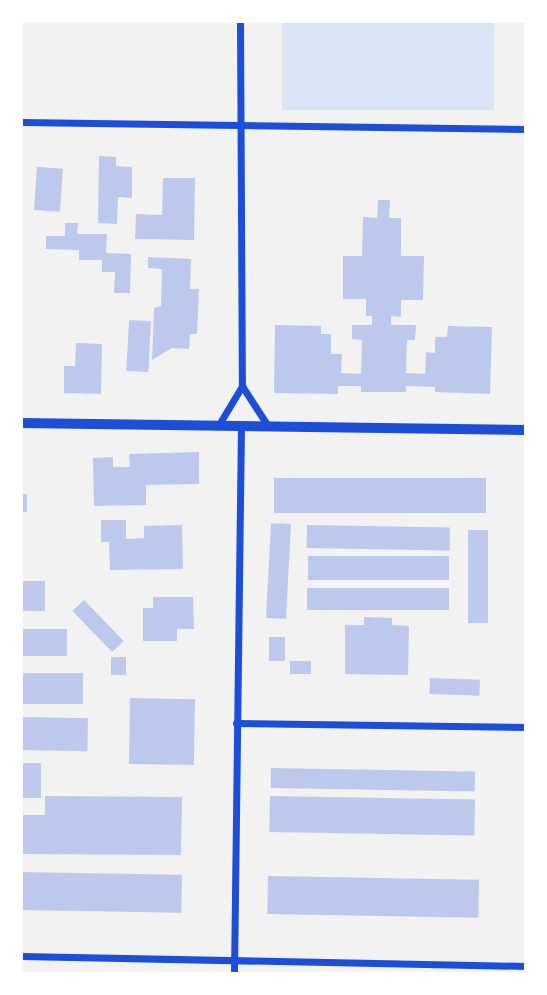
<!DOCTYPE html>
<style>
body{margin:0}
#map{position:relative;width:547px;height:995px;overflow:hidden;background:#f2f2f2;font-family:"DM Sans",sans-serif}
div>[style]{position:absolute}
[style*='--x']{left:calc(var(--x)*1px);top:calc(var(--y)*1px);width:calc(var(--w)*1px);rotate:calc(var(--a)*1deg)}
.green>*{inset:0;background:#dbe4f7;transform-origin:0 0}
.building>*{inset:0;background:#bdc9ec;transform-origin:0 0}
.minor>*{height:7px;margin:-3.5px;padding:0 3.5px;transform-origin:3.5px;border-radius:3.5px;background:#1d4ed8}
.tertiary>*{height:10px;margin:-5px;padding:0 5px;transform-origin:5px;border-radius:5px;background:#1d4ed8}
span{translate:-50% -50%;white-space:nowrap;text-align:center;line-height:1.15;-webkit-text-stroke:7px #fff;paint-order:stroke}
.frame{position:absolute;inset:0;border:23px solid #fff;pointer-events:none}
</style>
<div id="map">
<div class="green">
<i style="left:282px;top:21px;width:212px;height:89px"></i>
</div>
<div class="building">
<i style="clip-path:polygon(99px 156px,116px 157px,116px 166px,132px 167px,132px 198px,118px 197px,117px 224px,98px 223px)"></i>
<i style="left:37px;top:167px;width:26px;height:43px;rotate:4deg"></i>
<i style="clip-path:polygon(163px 178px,195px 178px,194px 240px,135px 239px,136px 214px,162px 215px)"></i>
<i style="clip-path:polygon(378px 200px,390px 200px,389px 218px,401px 218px,401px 256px,424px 256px,423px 300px,401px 300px,401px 317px,391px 316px,391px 325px,416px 325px,415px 340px,407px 340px,406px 373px,425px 374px,426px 352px,435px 353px,435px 337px,447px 337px,448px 326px,492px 327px,490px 394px,435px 392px,435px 387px,406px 386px,406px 392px,361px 392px,361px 386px,338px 386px,338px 394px,274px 393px,275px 325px,321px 326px,321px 334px,331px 334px,331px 354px,342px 354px,341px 373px,361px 374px,362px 340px,352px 339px,352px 325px,372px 325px,372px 316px,366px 316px,366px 299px,343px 299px,343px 256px,362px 256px,363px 217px,377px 218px)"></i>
<i style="clip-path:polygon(65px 223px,78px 223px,77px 234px,107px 234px,106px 253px,131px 254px,130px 293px,114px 293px,115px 272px,102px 272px,102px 260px,79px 260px,79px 250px,46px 249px,46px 236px,65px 236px)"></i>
<i style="clip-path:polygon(148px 257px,191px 259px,190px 289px,199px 289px,197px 334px,190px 334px,189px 349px,172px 348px,152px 360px,154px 308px,161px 306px,162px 269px,148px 268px)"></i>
<i style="left:129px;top:320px;width:22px;height:51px;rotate:3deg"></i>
<i style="clip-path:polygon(76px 343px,102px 344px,101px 394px,64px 393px,64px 366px,75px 366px)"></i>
<i style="clip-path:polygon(199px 452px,199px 484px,146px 485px,146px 505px,94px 506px,93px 458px,113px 457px,113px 467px,130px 467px,129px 454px)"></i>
<i style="left:274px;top:478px;width:212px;height:35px"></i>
<i style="left:21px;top:494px;width:6px;height:18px"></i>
<i style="clip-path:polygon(101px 520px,126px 520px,126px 539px,144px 538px,144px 526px,182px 525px,183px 569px,110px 570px,109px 542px,101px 542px)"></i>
<i style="left:271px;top:523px;width:20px;height:95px;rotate:3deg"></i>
<i style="left:307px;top:525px;width:143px;height:23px;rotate:1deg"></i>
<i style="left:468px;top:530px;width:20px;height:93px"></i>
<i style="left:308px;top:556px;width:141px;height:24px"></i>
<i style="left:21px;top:581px;width:24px;height:30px"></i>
<i style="left:307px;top:588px;width:142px;height:22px"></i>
<i style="clip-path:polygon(153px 597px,193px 597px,194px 629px,177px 629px,177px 641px,143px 641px,143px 608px,153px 608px)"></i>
<i style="left:84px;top:600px;width:57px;height:16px;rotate:46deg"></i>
<i style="clip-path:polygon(364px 617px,392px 618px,392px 625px,409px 626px,408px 675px,345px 674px,345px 625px,364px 625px)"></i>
<i style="left:21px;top:629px;width:46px;height:27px"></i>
<i style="left:269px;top:637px;width:16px;height:24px"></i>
<i style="left:111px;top:657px;width:15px;height:18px"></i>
<i style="left:290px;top:661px;width:21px;height:13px"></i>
<i style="left:21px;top:673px;width:62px;height:31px"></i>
<i style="left:430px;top:678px;width:50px;height:16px;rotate:2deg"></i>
<i style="left:130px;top:698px;width:65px;height:66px;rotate:1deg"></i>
<i style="left:21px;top:717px;width:67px;height:33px;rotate:1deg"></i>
<i style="left:21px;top:763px;width:20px;height:35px"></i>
<i style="left:271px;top:768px;width:204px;height:20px;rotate:1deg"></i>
<i style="clip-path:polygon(45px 796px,182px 797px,181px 855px,21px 854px,21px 815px,45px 815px)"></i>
<i style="left:270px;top:796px;width:205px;height:36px;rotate:1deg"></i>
<i style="left:21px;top:872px;width:161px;height:38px;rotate:1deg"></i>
<i style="left:268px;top:876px;width:211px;height:38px;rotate:1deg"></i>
</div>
<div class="minor">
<i style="--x:240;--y:21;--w:365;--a:89.7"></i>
<i style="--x:242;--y:386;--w:48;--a:57"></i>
<i style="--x:21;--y:122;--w:505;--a:0.79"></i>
<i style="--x:218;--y:426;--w:47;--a:-59"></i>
<i style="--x:236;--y:723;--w:290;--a:0.8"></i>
<i style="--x:21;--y:956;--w:505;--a:1.13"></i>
<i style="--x:234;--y:974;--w:548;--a:-89.27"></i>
</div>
<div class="tertiary">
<i style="--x:21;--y:423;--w:505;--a:0.79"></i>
</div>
<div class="frame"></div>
</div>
